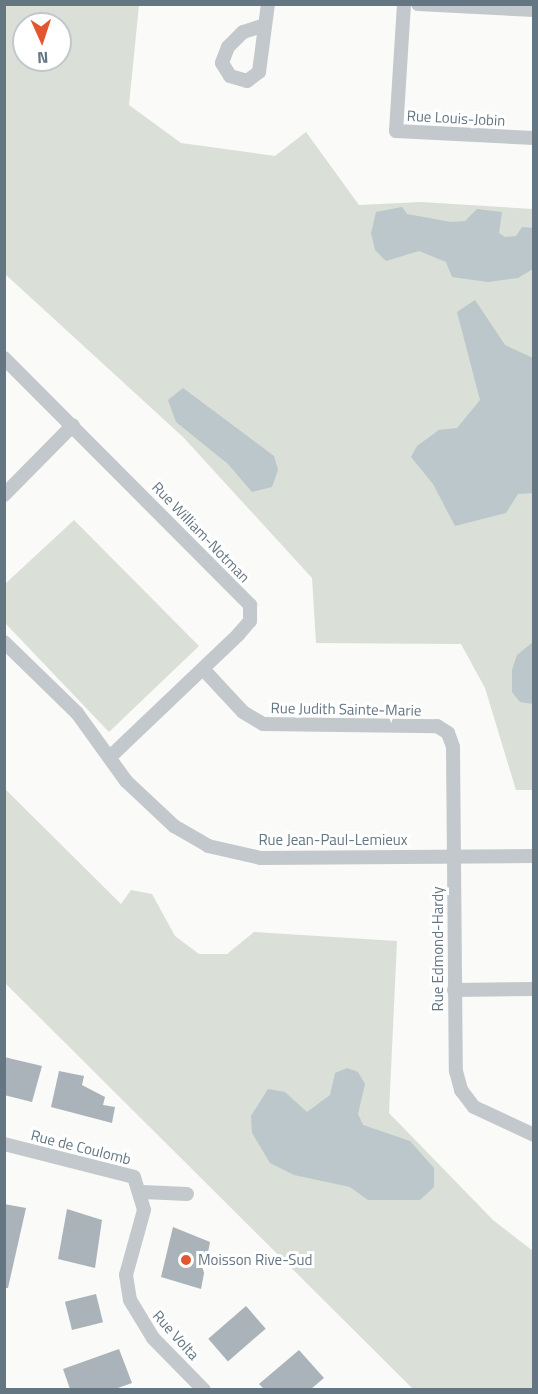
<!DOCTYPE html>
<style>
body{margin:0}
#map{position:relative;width:538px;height:1394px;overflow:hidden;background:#fafaf8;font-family:"Titillium Web",sans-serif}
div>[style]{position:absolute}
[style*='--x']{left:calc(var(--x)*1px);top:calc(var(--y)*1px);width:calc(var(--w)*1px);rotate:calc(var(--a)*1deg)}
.green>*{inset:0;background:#dadfd7}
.water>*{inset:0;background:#bbc7cb}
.building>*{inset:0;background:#aab3b9;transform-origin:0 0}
.minor>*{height:14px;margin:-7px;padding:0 7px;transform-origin:7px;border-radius:7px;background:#c3c8cc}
.dots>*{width:16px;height:16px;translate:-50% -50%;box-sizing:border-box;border:3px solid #fff;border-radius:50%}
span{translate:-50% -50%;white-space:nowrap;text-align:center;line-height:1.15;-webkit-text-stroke:6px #fff;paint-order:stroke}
.street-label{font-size:15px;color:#657683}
.poi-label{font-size:15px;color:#657683}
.left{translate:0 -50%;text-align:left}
.frame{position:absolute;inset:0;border:6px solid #657683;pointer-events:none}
.north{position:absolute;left:12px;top:12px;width:60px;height:60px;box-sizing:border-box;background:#fff;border:2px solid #c1c8cd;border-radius:50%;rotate:177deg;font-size:16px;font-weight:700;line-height:24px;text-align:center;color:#657683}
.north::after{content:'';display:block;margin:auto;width:21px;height:27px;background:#e4572e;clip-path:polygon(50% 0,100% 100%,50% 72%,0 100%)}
</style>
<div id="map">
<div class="green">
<i style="clip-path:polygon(evenodd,4px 5px,139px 5px,129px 105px,181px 143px,275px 156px,306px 132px,359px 205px,421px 202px,533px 209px,533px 790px,516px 790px,485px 688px,461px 644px,316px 643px,312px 578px,183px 437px,5px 274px,4px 5px,24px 24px,60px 24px,60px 60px,24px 60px,24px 24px)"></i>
<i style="clip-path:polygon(74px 520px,199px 646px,109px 732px,5px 623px,5px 584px)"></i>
<i style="clip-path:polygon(4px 788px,121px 904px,131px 890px,152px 894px,175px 936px,199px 954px,227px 954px,254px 932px,397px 941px,389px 1113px,493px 1220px,533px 1251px,533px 1389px,413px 1389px,5px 983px)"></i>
</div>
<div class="water">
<i style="clip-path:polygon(402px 207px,407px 214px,451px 222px,465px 221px,477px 209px,502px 212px,499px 233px,505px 237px,516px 236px,522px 227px,533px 228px,533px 269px,518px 278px,488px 282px,452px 277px,446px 262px,419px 251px,386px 261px,375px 250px,371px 233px,376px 212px)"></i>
<i style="clip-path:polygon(475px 300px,505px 345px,533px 358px,533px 493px,518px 494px,506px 513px,455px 526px,433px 484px,411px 457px,417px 446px,439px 430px,457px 428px,480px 400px,457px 312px)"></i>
<i style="clip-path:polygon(183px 388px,274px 456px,278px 470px,272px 487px,252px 492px,228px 464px,176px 422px,168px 400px)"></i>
<i style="clip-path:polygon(533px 642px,534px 704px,533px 704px,520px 702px,512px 692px,512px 670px,517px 655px)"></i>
<i style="clip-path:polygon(347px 1068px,358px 1072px,365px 1084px,358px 1114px,363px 1125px,410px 1141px,434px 1168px,434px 1187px,420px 1200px,368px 1200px,350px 1187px,294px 1175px,270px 1163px,252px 1133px,251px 1116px,268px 1089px,285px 1092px,307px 1112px,330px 1095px,335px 1073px)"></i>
</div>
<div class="building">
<i style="clip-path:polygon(4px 1057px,42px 1066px,32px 1102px,4px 1095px)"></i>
<i style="clip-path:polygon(59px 1071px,84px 1076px,82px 1085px,105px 1097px,103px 1105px,115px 1107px,112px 1123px,51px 1107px)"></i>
<i style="clip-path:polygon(4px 1204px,26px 1208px,8px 1288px,4px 1288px)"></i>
<i style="clip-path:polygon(67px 1209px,102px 1220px,95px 1268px,58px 1259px)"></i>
<i style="clip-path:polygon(173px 1227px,210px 1242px,201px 1289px,161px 1277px)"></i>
<i style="left:96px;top:1294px;width:29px;height:32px;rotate:76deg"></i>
<i style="left:246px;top:1306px;width:30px;height:50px;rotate:49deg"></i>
<i style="clip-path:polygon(119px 1349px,132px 1383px,115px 1389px,70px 1389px,63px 1369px)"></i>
<i style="clip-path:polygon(299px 1350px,324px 1378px,311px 1389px,264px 1389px,259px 1384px)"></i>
</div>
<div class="minor">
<i style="--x:404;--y:4;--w:127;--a:93.6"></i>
<i style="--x:396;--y:131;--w:138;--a:2.9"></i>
<i style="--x:418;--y:4;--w:116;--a:3"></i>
<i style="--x:262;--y:26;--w:20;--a:162"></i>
<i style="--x:243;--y:32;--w:21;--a:135"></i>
<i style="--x:228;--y:47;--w:17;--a:111"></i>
<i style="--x:222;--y:63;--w:15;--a:58"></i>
<i style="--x:230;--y:76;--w:18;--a:16"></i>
<i style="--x:247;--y:81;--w:15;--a:-37"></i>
<i style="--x:259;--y:72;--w:69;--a:-82.5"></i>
<i style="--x:4;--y:358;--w:349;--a:45.1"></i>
<i style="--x:250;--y:605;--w:16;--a:90"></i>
<i style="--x:250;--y:621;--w:18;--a:131"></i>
<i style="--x:238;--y:635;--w:177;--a:136.4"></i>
<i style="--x:4;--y:495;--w:98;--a:-45.4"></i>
<i style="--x:4;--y:642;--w:102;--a:44.2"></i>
<i style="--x:77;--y:713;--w:84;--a:54.2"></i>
<i style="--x:126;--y:781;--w:66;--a:43.2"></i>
<i style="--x:174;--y:826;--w:39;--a:30"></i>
<i style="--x:208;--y:846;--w:54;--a:12.8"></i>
<i style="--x:261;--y:858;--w:273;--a:-0.4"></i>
<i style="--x:204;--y:670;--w:57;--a:47.1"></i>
<i style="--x:243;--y:712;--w:23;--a:31"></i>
<i style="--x:263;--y:724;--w:174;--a:0.7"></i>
<i style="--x:437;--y:726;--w:13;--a:32"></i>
<i style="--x:448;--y:733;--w:15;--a:70"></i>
<i style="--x:453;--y:747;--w:324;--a:89.5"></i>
<i style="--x:456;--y:1071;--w:20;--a:75"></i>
<i style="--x:461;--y:1090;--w:21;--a:53"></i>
<i style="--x:474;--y:1107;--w:66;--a:25"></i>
<i style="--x:454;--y:990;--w:80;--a:-0.7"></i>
<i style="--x:4;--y:1144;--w:134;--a:14.2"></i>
<i style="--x:134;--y:1177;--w:34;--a:73"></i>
<i style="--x:144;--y:1210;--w:67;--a:105.5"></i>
<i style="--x:126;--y:1275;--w:25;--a:81"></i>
<i style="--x:130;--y:1300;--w:44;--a:58.8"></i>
<i style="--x:153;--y:1338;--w:73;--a:45.6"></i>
<i style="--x:143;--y:1192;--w:44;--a:2.6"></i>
</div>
<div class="dots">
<i style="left:186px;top:1260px;background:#e4572e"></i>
</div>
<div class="street-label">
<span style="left:456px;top:118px;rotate:3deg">Rue Louis-Jobin</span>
<span style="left:201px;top:532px;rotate:46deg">Rue William-Notman</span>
<span style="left:346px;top:709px;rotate:1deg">Rue Judith Sainte-Marie</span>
<span style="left:333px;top:840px">Rue Jean-Paul-Lemieux</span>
<span style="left:438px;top:949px;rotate:-90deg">Rue Edmond-Hardy</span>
<span style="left:81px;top:1147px;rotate:14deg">Rue de Coulomb</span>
<span style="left:176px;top:1335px;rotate:48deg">Rue Volta</span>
</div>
<div class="poi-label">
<span class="left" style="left:198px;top:1260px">Moisson Rive-Sud</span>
</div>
<div class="frame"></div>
<div class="north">N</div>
</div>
